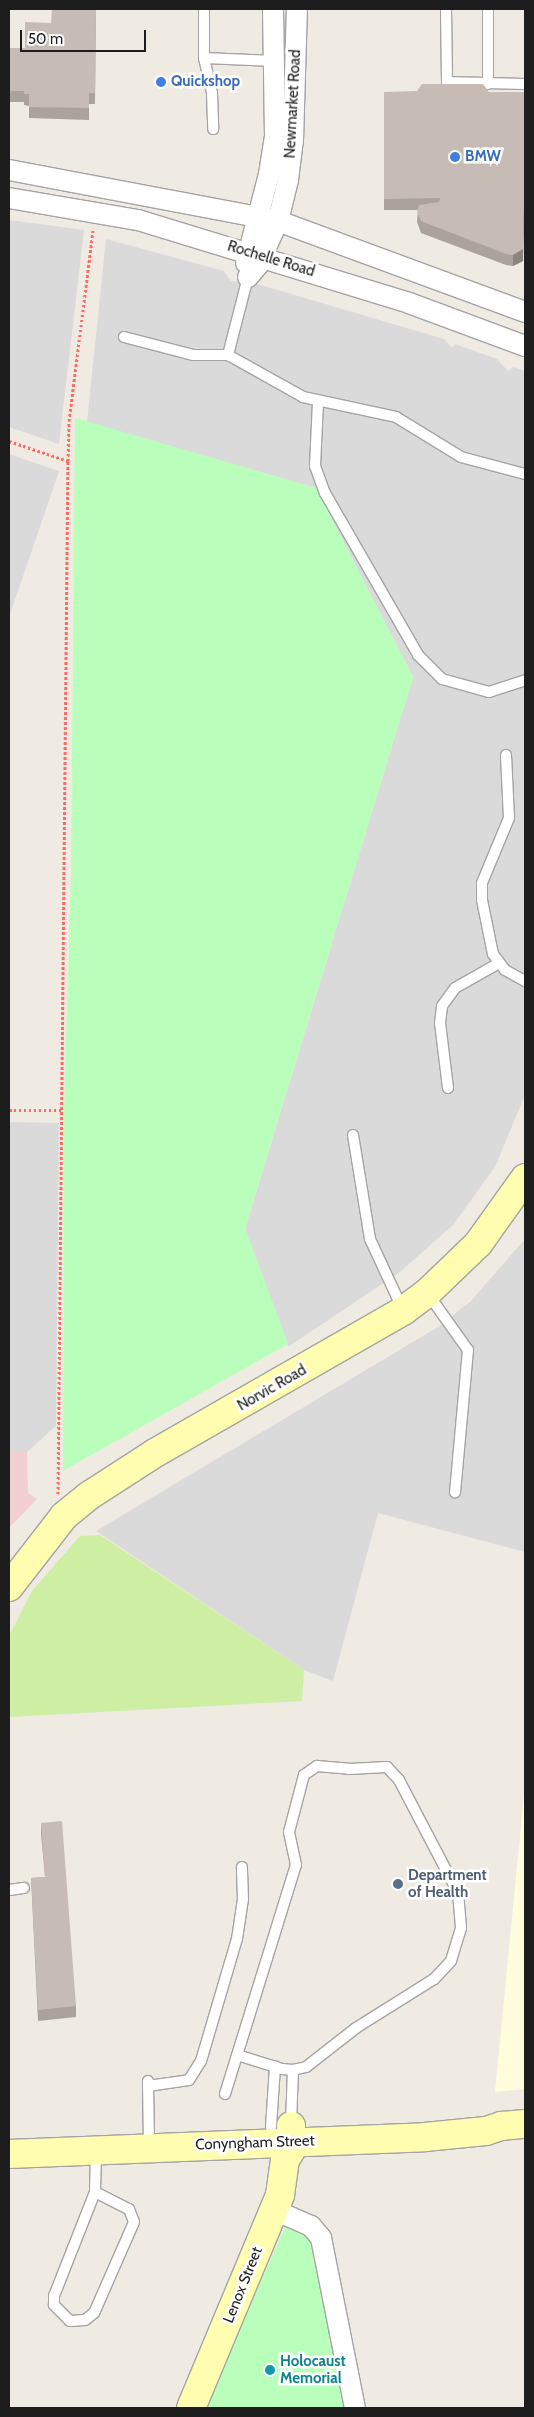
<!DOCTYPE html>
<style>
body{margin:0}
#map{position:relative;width:534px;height:2417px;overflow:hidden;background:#efeae2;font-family:Cabin,sans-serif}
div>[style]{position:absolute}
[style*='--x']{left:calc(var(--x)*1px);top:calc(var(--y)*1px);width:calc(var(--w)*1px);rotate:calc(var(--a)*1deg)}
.residential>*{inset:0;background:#dbdada;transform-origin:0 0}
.commercial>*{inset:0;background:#f2cfd0}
.education>*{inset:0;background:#fffddb}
.grass>*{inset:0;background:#cdeea3}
.park>*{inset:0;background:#bafebc}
.path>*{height:3px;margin-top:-1.5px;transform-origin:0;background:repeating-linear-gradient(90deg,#ff6a63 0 2.5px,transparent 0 5px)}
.roads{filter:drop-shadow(1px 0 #a4a4a4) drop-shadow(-1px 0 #a4a4a4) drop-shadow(0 1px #a4a4a4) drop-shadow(0 -1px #a4a4a4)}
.lane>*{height:10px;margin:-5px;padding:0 5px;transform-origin:5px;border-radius:5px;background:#fff}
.street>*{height:20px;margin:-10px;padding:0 10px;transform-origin:10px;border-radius:10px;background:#fff}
.secondary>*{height:28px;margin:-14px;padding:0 14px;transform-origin:14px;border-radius:14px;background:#fffeb0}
.wall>*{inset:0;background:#aba29c}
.shaded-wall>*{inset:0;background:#8b847f}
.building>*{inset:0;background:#c7bcb5}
.dots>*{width:14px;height:14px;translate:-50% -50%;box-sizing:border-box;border:2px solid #fff;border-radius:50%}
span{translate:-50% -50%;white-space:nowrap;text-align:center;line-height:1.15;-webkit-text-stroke:5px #fff;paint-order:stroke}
.shop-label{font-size:15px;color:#366cbe;font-weight:700}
.left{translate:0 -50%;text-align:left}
.street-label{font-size:15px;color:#1d1d1d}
.service-label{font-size:15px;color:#4e5e75;font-weight:700}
.culture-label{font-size:15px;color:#0d838f;font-weight:700}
.frame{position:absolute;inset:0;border:10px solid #1d1d1d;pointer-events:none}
.scale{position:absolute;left:20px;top:30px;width:126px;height:22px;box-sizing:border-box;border:2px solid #1d1d1d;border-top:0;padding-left:6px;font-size:15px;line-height:18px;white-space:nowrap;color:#1d1d1d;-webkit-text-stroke:4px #fff;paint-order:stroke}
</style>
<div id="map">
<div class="residential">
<i style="clip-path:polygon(9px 220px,84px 230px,59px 444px,9px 427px)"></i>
<i style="clip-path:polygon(106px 239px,224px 271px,231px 281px,254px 283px,444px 339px,452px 348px,455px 344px,497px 359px,508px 371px,513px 367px,525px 371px,525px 1095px,495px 1167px,453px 1225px,400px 1272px,288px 1347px,245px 1229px,413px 677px,316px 488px,87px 422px)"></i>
<i style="left:9px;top:454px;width:53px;height:644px;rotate:19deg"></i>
<i style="clip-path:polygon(9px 1122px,59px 1123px,56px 1426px,27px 1452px,9px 1452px)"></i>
<i style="clip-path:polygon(525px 1239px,525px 1552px,378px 1513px,333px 1681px,304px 1670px,96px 1531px,438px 1327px,471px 1301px)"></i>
</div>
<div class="commercial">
<i style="clip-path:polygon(9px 1452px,27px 1452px,28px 1493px,37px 1499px,9px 1528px)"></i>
</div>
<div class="education">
<i style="clip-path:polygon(525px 1784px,525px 2089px,495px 2092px)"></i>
</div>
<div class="grass">
<i style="clip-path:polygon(100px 1535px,304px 1670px,302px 1701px,9px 1717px,9px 1636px,32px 1591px,80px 1536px)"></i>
</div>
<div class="park">
<i style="clip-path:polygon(75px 418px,316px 488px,413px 677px,245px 1228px,288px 1344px,63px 1471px,64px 1110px,71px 874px)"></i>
<i style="clip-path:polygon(286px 2225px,316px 2239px,344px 2408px,204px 2408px)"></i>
</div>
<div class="path">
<i style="--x:9;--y:441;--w:62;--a:18.7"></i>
<i style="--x:9;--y:1110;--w:55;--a:0"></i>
<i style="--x:58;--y:1494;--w:1033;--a:-89.45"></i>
<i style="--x:68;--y:461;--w:40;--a:-88.6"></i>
<i style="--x:69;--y:421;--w:192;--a:-82.8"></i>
</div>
<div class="roads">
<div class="lane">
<i style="--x:204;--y:9;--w:49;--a:90"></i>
<i style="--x:204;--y:58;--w:36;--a:77"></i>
<i style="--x:212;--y:93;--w:36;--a:88"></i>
<i style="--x:446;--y:9;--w:73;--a:89.2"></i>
<i style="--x:447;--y:82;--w:78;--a:1.5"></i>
<i style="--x:204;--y:58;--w:71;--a:2.4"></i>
<i style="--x:488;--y:84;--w:75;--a:-90"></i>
<i style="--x:248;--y:277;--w:81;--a:104.4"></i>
<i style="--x:228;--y:355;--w:86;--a:29.2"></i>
<i style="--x:303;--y:397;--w:95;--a:12.1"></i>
<i style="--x:396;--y:417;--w:76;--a:31.6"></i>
<i style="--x:461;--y:457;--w:66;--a:14.9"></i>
<i style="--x:124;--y:337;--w:71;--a:14.6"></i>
<i style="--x:193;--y:355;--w:35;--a:0"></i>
<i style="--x:318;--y:402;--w:64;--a:92.7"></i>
<i style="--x:315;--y:466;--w:29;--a:70"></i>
<i style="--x:325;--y:493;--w:187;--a:60.1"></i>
<i style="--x:418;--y:655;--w:34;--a:45"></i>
<i style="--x:442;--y:679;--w:49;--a:15.5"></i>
<i style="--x:489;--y:692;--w:38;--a:-18"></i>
<i style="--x:506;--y:755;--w:63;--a:87.3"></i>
<i style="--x:509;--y:818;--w:70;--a:112.6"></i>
<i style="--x:482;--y:883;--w:17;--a:90"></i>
<i style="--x:482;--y:900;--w:55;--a:78.5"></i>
<i style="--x:493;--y:954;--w:20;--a:53"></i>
<i style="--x:505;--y:970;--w:23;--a:29"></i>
<i style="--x:448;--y:1088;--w:65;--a:-97"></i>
<i style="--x:440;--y:1023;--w:17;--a:-83"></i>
<i style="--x:442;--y:1006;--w:22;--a:-54"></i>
<i style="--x:455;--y:988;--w:51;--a:-29.6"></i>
<i style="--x:353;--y:1135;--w:105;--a:80.7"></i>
<i style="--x:370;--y:1239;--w:78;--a:65.1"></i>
<i style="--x:428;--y:1294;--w:69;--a:54.5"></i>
<i style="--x:468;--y:1350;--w:143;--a:95.2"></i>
<i style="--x:9;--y:1890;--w:15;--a:-8"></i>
<i style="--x:148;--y:2081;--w:65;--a:89.1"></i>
<i style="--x:148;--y:2086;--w:41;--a:-8.3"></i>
<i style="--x:189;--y:2080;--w:22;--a:-58"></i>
<i style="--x:201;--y:2061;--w:127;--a:-73.6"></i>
<i style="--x:237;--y:1939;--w:40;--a:-81.5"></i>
<i style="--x:243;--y:1899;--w:32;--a:-92"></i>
<i style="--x:225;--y:2094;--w:240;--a:-72.8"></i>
<i style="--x:296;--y:1865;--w:34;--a:-102"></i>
<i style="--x:289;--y:1832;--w:59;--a:-75.3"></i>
<i style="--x:304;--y:1775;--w:16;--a:-35"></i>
<i style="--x:317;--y:1766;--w:32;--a:5"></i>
<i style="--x:349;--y:1769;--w:38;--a:-3"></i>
<i style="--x:387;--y:1767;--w:18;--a:47"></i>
<i style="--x:399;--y:1780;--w:127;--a:62.4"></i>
<i style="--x:458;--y:1893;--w:35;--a:85"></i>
<i style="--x:461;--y:1928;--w:34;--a:107"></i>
<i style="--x:451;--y:1961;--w:25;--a:133"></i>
<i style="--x:434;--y:1979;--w:92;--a:147.9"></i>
<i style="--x:356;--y:2028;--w:63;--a:142"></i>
<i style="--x:306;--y:2067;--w:13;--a:167"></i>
<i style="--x:293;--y:2070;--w:11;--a:-175"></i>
<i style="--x:282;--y:2069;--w:47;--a:-162.7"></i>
<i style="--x:291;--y:2124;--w:54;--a:-87.9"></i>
<i style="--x:271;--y:2127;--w:61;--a:-86.2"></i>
<i style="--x:95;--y:2192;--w:38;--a:27"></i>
<i style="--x:129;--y:2209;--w:14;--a:69"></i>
<i style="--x:134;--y:2222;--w:99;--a:113.7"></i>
<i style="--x:94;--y:2313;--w:11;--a:142"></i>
<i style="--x:85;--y:2320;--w:15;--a:176"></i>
<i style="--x:70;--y:2321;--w:23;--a:-135"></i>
<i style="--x:54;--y:2305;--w:9;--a:-90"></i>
<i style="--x:54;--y:2296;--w:112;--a:-68.5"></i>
<i style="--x:95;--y:2192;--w:41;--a:-88.6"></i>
</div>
<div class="street">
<i style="--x:9;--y:170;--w:274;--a:10.7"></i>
<i style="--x:278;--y:221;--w:263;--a:20.2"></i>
<i style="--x:9;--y:198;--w:131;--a:9.7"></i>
<i style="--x:138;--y:220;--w:283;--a:17"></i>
<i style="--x:409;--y:303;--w:124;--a:20.3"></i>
<i style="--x:246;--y:263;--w:92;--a:-75.5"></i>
<i style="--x:269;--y:174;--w:39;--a:-81"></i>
<i style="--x:275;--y:135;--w:126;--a:-90.9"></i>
<i style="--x:248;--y:277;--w:16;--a:-50"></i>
<i style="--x:258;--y:265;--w:48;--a:-65.6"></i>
<i style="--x:278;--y:221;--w:42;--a:-76.3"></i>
<i style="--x:288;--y:180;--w:39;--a:-83"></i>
<i style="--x:293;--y:141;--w:132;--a:-88.3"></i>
<i style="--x:274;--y:2210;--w:40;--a:23.4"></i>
<i style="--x:311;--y:2226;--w:16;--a:50"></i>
<i style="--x:321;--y:2238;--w:173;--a:78.7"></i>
</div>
<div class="secondary">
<i style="--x:9;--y:1587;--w:90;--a:-52.2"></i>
<i style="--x:64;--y:1516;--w:33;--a:-39"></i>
<i style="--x:90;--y:1495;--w:77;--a:-32.9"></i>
<i style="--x:155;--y:1453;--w:286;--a:-29.8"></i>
<i style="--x:403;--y:1311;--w:30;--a:-37"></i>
<i style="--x:427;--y:1293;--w:71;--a:-43.9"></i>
<i style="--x:478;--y:1244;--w:81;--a:-54.5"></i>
<i style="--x:9;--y:2154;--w:416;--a:-2.3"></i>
<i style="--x:425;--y:2137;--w:61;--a:-5.6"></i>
<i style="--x:486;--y:2131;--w:16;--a:-18"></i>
<i style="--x:501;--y:2126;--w:24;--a:-5"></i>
<i style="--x:191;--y:2408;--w:231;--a:-67.3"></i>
<i style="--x:280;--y:2195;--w:35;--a:-82"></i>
<i style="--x:285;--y:2160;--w:12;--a:-59"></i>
<i style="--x:291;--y:2150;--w:24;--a:-90"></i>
</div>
</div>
<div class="wall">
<i style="clip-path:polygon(96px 9px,95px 104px,89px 104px,89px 120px,29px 118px,29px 106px,24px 105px,24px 102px,9px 102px,9px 48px,25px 48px,51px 23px)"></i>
<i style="clip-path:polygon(384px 92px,523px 261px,513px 266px,506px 265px,421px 233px,417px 222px,418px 210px,384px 210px)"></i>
<i style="clip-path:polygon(41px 1823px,76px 2006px,76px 2017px,38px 2021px,31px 1878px,45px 1877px,41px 1834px)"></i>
</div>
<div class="shaded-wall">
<i style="clip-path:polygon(525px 177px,523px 261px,513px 266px,513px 255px)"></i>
</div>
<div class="building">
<i style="clip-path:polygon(52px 9px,96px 9px,95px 93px,89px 93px,89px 108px,29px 107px,29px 94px,24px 94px,24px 91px,9px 91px,9px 48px,25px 48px,25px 22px,51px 23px)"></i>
<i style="clip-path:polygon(422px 84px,483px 84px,489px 92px,525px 92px,525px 165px,523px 249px,513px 255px,506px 254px,421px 221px,417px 211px,419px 205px,439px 202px,440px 198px,384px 199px,384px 92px,417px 91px)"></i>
<i style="clip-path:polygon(62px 1821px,76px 2006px,38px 2010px,31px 1878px,45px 1877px,41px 1823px)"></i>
</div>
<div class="dots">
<i style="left:161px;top:82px;background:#3f7fe0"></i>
<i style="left:455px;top:157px;background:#3f7fe0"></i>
<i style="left:398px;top:1884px;background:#5c6f8a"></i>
<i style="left:270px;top:2370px;background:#0f9aa8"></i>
</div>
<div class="shop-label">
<span class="left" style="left:171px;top:82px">Quickshop</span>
<span class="left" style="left:465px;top:157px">BMW</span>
</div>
<div class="street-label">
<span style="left:293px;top:104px;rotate:-87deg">Newmarket Road</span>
<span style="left:271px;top:259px;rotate:17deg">Rochelle Road</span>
<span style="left:272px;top:1388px;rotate:-30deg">Norvic Road</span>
<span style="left:255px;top:2143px;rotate:-2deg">Conyngham Street</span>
<span style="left:243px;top:2285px;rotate:-68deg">Lenox Street</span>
</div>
<div class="service-label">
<span class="left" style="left:408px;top:1884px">Department<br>of Health</span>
</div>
<div class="culture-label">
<span class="left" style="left:280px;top:2370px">Holocaust<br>Memorial</span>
</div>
<div class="frame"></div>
<div class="scale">50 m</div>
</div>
